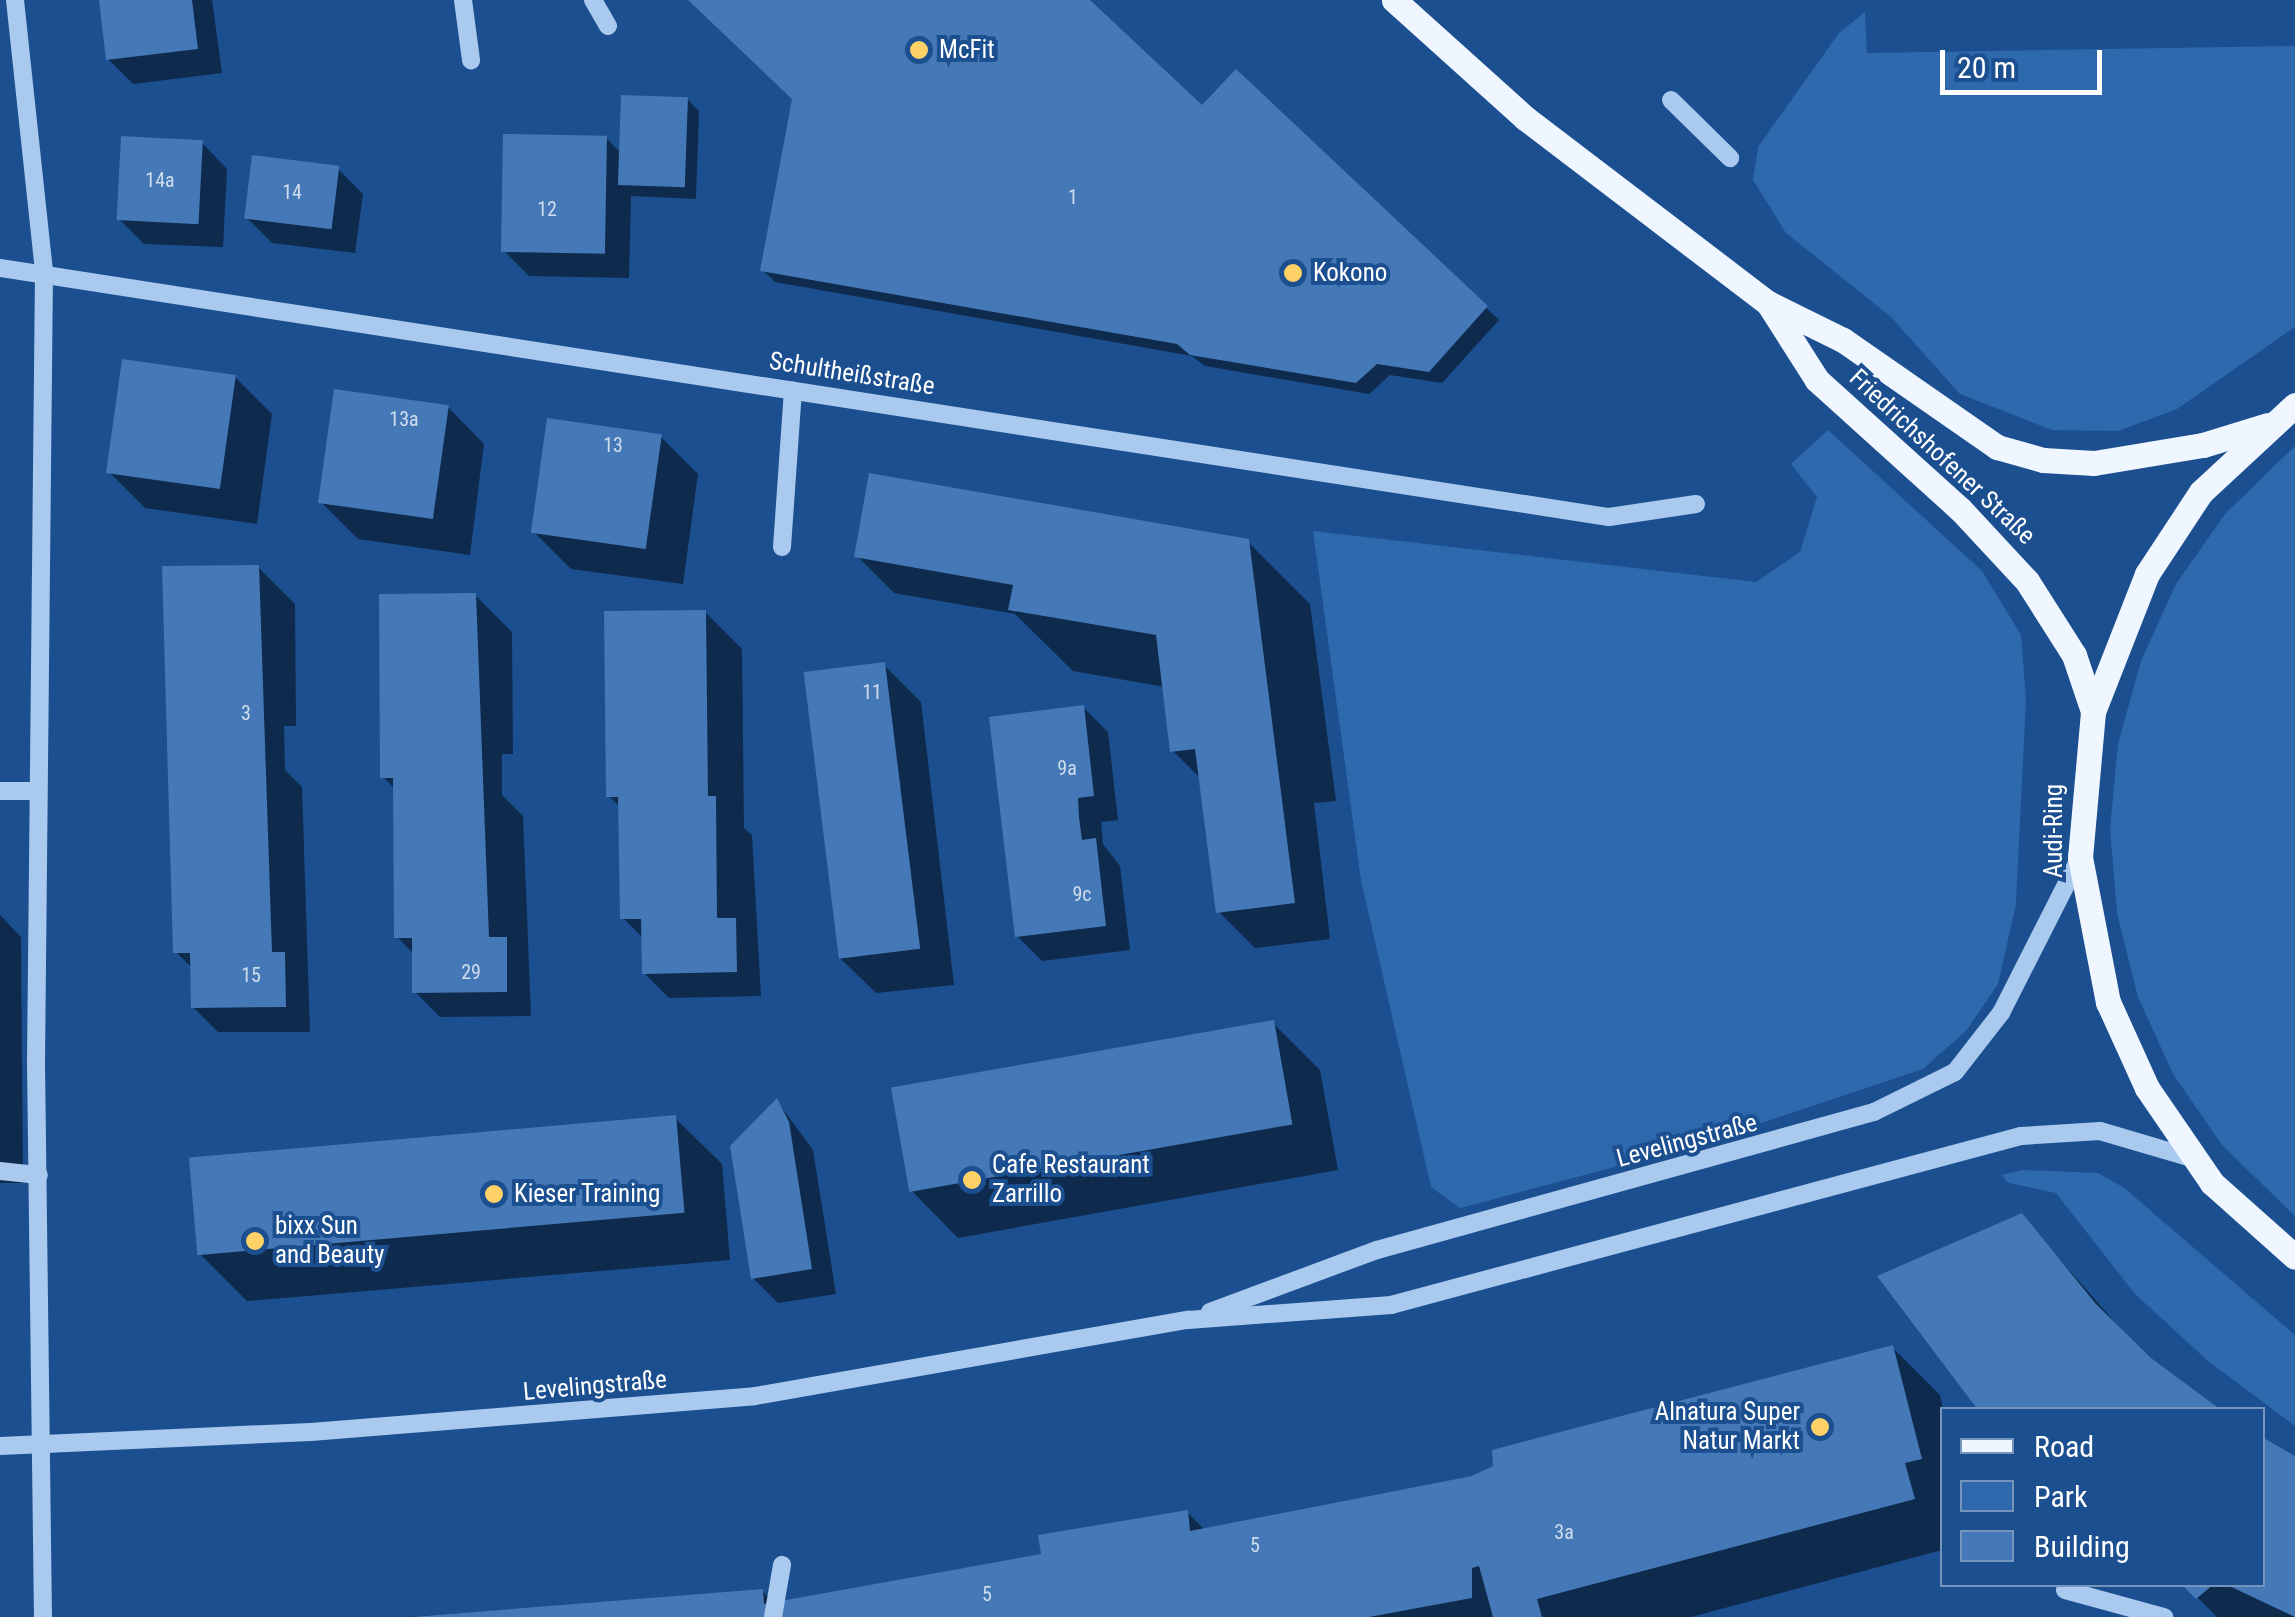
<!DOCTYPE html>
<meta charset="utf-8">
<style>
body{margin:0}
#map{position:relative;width:2295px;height:1617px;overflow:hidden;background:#1b4f8f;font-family:"Roboto Condensed",sans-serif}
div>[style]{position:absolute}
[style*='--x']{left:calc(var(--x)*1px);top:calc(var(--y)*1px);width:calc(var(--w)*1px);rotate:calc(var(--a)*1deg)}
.green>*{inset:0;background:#2e69ad}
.shadow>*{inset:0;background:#0007}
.building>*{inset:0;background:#4478b7;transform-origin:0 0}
.minor>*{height:18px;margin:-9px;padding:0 9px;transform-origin:9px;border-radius:9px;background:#a9c9ee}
.major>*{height:25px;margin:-12.5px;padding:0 12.5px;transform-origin:12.5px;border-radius:12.5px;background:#f0f6ff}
.dots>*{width:28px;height:28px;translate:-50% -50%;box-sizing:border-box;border:5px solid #1b4f8f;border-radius:50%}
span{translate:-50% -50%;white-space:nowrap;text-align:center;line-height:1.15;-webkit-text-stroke:8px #1b4f8f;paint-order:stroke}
.number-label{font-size:20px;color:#d0dded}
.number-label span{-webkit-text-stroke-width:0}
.poi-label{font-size:25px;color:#fff}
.left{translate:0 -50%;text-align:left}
.right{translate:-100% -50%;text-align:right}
.street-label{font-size:25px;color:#fff}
.legend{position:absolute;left:1940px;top:1407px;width:325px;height:180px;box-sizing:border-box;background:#1b4f8f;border:2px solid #7695bc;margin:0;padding:12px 18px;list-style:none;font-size:30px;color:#fff}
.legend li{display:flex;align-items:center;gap:20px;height:50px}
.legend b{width:50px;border:2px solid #7695bc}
.scale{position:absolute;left:1940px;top:50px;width:162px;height:45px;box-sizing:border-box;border:5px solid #fff;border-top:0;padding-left:12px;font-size:30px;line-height:35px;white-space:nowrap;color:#fff;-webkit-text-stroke:8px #1b4f8f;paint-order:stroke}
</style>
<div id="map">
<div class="green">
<i style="clip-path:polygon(1865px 12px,1867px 53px,2295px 46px,2295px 327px,2177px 409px,2118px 431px,2052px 430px,1960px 394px,1891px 317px,1786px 233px,1753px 180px,1758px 147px,1839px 33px)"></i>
<i style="clip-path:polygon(1828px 430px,1982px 571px,2021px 635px,2026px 699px,2016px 904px,1998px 984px,1966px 1031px,1923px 1069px,1690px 1147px,1460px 1208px,1431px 1187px,1361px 880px,1313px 531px,1756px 582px,1800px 552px,1817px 497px,1791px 464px)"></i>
<i style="clip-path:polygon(2295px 446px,2295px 1216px,2222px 1145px,2173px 1074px,2138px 997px,2117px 913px,2110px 829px,2118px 744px,2141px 661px,2176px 584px,2225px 514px)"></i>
<i style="clip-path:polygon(2023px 1170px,2098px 1173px,2123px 1187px,2295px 1335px,2295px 1426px,2208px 1361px,2135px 1294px,2056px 1193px,2009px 1183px,2001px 1175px)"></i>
</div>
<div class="shadow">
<i style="clip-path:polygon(101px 0,212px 0,222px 73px,133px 84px,108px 59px)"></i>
<i style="clip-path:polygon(692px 0,1086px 0,1202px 108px,1236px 72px,1499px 320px,1442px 383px,1390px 375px,1369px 394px,1205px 366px,1192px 356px,775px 282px,763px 270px,794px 99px)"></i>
<i style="clip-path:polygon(687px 99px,699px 111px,696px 199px,631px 196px,629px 278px,529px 276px,504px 251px,606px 138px,621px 153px)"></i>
<i style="clip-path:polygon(202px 143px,227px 169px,223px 247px,144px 244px,119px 219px)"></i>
<i style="clip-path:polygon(338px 169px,363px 194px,355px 253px,272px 243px,247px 218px)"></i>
<i style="clip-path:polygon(235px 377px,272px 414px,257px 524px,145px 508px,109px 472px)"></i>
<i style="clip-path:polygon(448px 407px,484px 444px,470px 555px,358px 539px,321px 502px)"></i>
<i style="clip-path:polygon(661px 437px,698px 474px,683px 584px,571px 569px,534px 532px)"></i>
<i style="clip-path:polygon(1248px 542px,1310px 604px,1336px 801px,1314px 803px,1330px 939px,1255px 948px,1218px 911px,1201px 779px,1173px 751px,1165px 687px,1073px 671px,1015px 614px,894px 593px,857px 556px)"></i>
<i style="clip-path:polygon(258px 567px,295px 604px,296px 726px,284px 726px,285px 770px,302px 787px,310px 1032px,218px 1032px,193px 1007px,193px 969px,176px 952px,164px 568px)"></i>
<i style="clip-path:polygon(475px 595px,512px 632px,513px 754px,502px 754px,502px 795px,523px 816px,531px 1016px,440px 1017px,415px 992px,414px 954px,397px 937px,396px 790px,383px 777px)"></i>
<i style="clip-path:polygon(705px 612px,742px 649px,744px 828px,752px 835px,761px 996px,669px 998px,644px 973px,644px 939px,623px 918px,621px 808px,609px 796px)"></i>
<i style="clip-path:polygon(884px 665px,921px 702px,954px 985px,876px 993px,839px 957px)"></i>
<i style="clip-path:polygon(1083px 707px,1108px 732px,1118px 820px,1101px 822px,1103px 844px,1120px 866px,1130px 950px,1042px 961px,1017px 936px)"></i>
<i style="clip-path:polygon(0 915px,21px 937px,23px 1183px,0 1183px)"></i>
<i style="clip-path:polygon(1273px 1023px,1320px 1070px,1338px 1170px,958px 1238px,912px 1191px)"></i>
<i style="clip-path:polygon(777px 1101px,813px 1150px,836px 1294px,778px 1303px,753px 1278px)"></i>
<i style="clip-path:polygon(675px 1118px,722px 1164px,730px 1260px,247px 1301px,200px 1254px)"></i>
<i style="clip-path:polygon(2022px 1216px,2140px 1351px,1982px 1410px)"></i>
<i style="clip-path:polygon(1893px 1348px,1940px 1395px,1943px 1410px,1942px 1550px,1691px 1617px,407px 1617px,763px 1592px,775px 1604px,1043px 1556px,1187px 1512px,1205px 1530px,1472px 1479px)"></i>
<i style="clip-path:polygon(2295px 1459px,2295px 1617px,2217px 1617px,2184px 1584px,2262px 1584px)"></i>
</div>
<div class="building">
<i style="clip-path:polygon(99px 0,192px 0,198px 49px,106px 60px)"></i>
<i style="clip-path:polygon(688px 0,1090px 0,1202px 105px,1236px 69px,1488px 306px,1429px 372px,1377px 364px,1356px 383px,1190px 355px,1177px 344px,760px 271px,792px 99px)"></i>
<i style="left:621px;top:95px;width:67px;height:90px;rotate:2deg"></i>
<i style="left:503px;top:134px;width:104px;height:118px;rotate:1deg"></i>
<i style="left:121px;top:136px;width:82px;height:84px;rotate:3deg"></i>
<i style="left:252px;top:155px;width:88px;height:64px;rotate:7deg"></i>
<i style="left:122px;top:359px;width:115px;height:115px;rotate:8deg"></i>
<i style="left:334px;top:389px;width:116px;height:115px;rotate:8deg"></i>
<i style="left:547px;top:418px;width:116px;height:116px;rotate:8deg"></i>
<i style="clip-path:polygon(869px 473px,1249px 539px,1295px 903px,1216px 913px,1195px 749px,1170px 752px,1156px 635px,1008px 610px,1013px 585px,854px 557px)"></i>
<i style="clip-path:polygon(259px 565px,272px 952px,285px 952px,286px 1007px,191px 1008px,190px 953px,173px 953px,162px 566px)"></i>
<i style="clip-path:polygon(476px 593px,489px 937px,507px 937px,507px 992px,412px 993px,412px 938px,394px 938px,393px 778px,380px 778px,379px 594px)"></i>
<i style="clip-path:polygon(706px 610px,708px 796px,716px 796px,717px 918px,736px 918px,737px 972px,642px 974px,641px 919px,620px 919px,618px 797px,606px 797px,604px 611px)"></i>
<i style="left:885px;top:662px;width:289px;height:82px;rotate:83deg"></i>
<i style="clip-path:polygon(1084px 705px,1094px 796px,1078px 798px,1079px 817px,1082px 840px,1096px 838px,1106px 926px,1015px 937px,989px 717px)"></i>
<i style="left:1274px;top:1020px;width:106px;height:389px;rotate:80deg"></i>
<i style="clip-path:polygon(777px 1098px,789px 1122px,812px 1269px,751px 1279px,730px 1146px)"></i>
<i style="left:676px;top:1115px;width:98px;height:489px;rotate:85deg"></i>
<i style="clip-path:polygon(2022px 1213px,2096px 1304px,2151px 1358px,2221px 1410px,1978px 1410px,1877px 1276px)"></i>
<i style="clip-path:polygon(1893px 1345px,1922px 1459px,1905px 1463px,1915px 1499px,1537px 1599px,1542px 1617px,1493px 1617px,1479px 1566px,1472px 1568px,1472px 1598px,1369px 1617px,411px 1617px,763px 1589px,764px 1604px,1041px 1554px,1038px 1535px,1188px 1510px,1190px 1531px,1472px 1476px,1493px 1466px,1492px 1450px)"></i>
<i style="clip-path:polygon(2262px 1437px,2295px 1456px,2295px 1617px,2225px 1584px,2262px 1584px)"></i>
<i style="clip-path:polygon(2181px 1584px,2214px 1584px,2196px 1599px)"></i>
</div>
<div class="minor">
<i style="--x:15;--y:0;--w:274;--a:83.9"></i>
<i style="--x:44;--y:272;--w:790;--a:90.58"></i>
<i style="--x:36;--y:1062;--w:555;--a:89.28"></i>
<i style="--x:463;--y:0;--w:61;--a:82.4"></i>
<i style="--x:593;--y:0;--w:30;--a:60"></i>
<i style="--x:1671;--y:100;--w:83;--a:44.5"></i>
<i style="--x:0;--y:268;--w:1628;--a:8.8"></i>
<i style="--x:1609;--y:517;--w:88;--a:-8.5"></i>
<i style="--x:782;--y:547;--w:157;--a:-86"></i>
<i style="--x:0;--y:791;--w:37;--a:0"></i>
<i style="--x:0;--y:1171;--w:39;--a:6"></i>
<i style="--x:1210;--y:1312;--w:178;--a:-20.4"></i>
<i style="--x:1377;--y:1250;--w:516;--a:-15.52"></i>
<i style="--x:1874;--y:1112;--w:90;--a:-26.3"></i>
<i style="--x:1955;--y:1072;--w:75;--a:-52.1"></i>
<i style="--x:2001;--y:1013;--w:175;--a:-63.1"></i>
<i style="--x:0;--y:1446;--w:311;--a:-2.6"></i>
<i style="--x:311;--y:1432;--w:445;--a:-4.6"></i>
<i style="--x:755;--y:1396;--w:440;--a:-10"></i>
<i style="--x:1188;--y:1320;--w:204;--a:-4.2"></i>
<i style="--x:1391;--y:1305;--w:652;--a:-15.02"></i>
<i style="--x:2021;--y:1136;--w:79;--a:-3.6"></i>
<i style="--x:2100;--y:1131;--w:96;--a:16.4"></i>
<i style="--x:2065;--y:1590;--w:103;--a:15.3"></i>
<i style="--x:773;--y:1617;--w:53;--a:-80.2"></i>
</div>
<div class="major">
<i style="--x:1394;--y:0;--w:176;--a:42"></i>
<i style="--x:1525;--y:118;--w:305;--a:37.3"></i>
<i style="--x:1768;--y:303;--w:84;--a:26.3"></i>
<i style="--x:1843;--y:340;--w:188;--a:34.8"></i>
<i style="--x:1997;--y:447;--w:48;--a:15.8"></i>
<i style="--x:2043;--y:460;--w:51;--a:3.4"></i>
<i style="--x:2094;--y:463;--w:110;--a:-9.4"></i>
<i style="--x:2203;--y:445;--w:68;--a:-17.1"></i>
<i style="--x:1768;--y:303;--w:91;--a:57.5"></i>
<i style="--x:1817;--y:380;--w:193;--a:42.1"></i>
<i style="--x:1960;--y:509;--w:98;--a:47.1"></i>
<i style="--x:2027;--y:581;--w:88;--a:57.6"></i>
<i style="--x:2074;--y:655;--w:59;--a:71.3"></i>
<i style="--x:2295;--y:405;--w:128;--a:137.2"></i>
<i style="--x:2201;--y:492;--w:98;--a:123.4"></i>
<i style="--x:2147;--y:574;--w:148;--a:111.4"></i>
<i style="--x:2093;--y:712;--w:146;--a:95.1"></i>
<i style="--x:2080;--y:857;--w:148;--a:79.1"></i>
<i style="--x:2108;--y:1002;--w:94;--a:65.6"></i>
<i style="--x:2147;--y:1088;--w:115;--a:55.6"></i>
<i style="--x:2212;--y:1183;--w:111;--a:41.7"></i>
</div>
<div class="dots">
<i style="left:919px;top:50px;background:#ffd166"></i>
<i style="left:1293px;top:273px;background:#ffd166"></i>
<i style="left:972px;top:1180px;background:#ffd166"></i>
<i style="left:494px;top:1194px;background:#ffd166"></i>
<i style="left:255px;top:1241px;background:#ffd166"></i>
<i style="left:1820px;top:1427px;background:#ffd166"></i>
</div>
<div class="number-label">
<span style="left:160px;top:180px">14a</span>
<span style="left:292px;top:192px">14</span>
<span style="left:1073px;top:197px">1</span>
<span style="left:547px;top:209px">12</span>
<span style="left:404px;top:419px">13a</span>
<span style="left:613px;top:445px">13</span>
<span style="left:872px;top:692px">11</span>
<span style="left:246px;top:713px">3</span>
<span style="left:1067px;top:768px">9a</span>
<span style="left:1082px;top:894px">9c</span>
<span style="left:471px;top:972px">29</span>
<span style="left:251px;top:975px">15</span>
<span style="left:1564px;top:1532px">3a</span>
<span style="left:1255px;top:1545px">5</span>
<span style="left:987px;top:1594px">5</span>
</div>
<div class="poi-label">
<span class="left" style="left:939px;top:50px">McFit</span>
<span class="left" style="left:1313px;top:273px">Kokono</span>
<span class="left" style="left:992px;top:1180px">Cafe Restaurant<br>Zarrillo</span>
<span class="left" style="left:514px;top:1194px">Kieser Training</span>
<span class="left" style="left:275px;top:1241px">bixx Sun<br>and Beauty</span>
<span class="right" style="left:1800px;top:1427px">Alnatura Super<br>Natur Markt</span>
</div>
<div class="street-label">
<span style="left:852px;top:374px;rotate:9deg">Schultheißstraße</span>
<span style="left:1942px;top:457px;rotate:43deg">Friedrichshofener Straße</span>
<span style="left:2054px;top:831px;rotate:-90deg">Audi-Ring</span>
<span style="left:1687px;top:1141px;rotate:-15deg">Levelingstraße</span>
<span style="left:595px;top:1386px;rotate:-5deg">Levelingstraße</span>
</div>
<ul class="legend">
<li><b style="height:12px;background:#f0f6ff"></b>Road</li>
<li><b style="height:28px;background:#2e69ad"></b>Park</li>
<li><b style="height:28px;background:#4478b7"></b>Building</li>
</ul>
<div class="scale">20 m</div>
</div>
